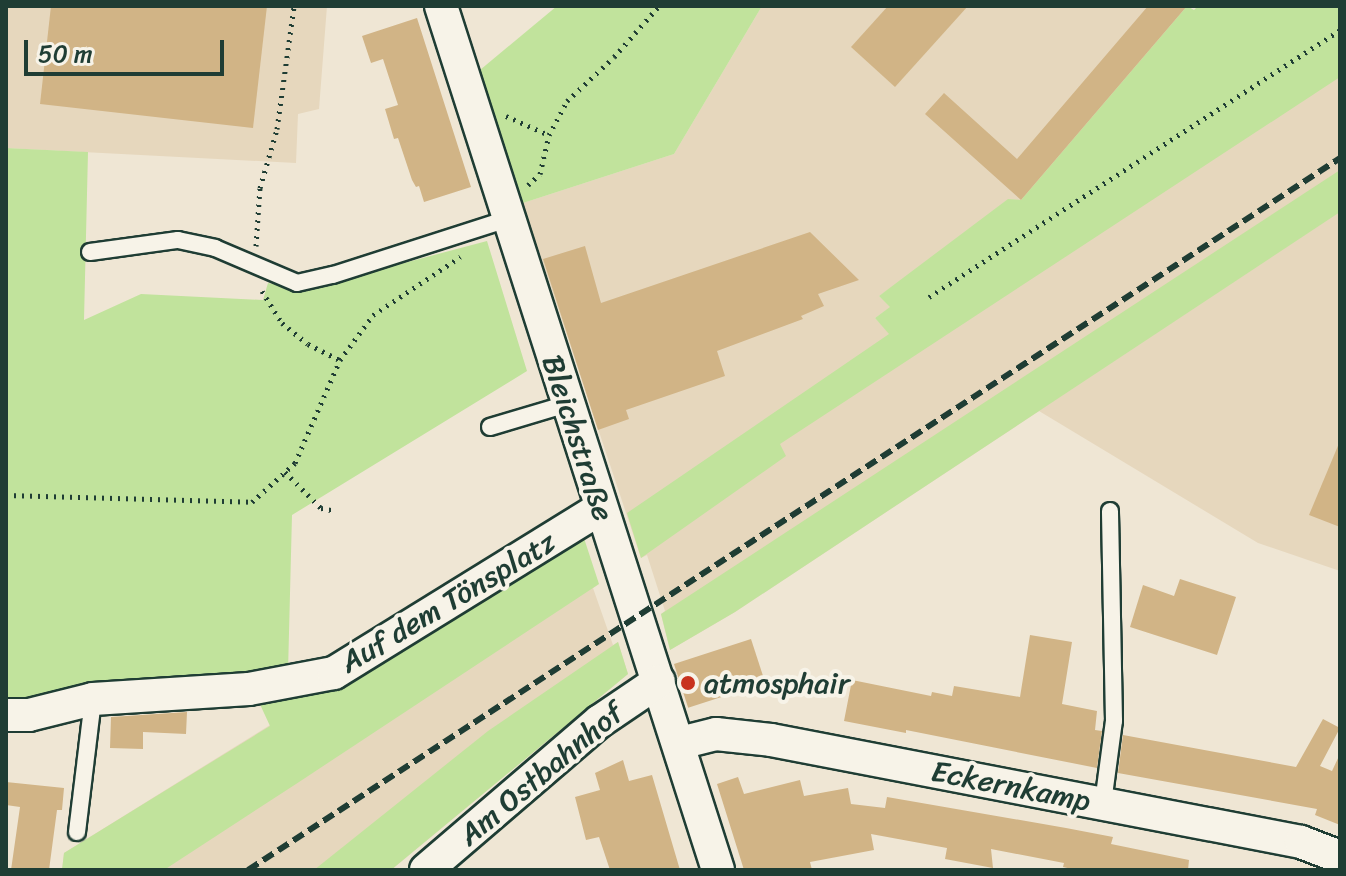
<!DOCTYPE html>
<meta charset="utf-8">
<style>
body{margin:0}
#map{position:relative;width:1346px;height:876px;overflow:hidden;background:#efe6d4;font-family:Sriracha,sans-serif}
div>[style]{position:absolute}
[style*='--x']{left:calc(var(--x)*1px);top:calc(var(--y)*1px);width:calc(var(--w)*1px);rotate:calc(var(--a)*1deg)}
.built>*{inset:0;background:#e6d7bd}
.green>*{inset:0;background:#c1e39c}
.building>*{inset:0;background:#d1b486;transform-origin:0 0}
.path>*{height:5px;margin-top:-2.5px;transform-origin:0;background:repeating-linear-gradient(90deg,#1f3d34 0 2px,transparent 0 8px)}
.roads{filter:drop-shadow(2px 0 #1f3d34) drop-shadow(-2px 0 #1f3d34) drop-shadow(0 2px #1f3d34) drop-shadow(0 -2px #1f3d34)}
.service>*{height:16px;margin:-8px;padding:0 8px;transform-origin:8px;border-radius:8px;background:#f7f3e8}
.minor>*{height:32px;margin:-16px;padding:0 16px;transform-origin:16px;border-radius:16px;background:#f7f3e8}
.rail>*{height:6px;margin-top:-3px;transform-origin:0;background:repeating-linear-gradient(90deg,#1f3d34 0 12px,transparent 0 18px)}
.dots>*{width:22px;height:22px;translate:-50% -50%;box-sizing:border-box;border:4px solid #f7f3e8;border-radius:50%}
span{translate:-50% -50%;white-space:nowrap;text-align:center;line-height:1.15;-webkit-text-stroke:8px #f7f3e8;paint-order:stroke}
.street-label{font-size:30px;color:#1f3d34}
.poi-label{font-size:30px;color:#1f3d34}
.left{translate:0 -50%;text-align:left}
.frame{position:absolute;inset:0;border:8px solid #1f3d34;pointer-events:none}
.scale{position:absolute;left:24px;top:40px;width:200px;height:36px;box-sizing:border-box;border:4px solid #1f3d34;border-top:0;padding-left:10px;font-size:24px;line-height:28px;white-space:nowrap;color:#1f3d34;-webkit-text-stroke:6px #f7f3e8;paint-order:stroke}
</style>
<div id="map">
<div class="built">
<i style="clip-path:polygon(6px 6px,327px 6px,319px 109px,298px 114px,296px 163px,6px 148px)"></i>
<i style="clip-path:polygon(762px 6px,1187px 6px,1021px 200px,879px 296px,891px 307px,875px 318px,890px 334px,1340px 54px,1340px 571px,1258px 543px,1039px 411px,735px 612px,670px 650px,661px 614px,665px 611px,647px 555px,641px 558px,523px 203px,674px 154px)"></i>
<i style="clip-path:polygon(599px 584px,593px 588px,613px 645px,618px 642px,628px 674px,391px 870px,62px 870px,64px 853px,270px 725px)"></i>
</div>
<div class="green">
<i style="clip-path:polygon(557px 6px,762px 6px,674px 154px,523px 203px,480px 70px)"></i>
<i style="clip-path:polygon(1187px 6px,1194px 10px,1198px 6px,1340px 6px,1340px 77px,780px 444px,786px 456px,641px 558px,627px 513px,889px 334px,875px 318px,890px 307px,879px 296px,1008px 199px,1021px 200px)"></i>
<i style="clip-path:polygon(6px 148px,88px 152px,84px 320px,141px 294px,263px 300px,268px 283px,302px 290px,487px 241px,527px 371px,292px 515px,288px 672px,32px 703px,6px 703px)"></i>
<i style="clip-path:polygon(1340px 170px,1340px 212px,735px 612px,670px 650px,661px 614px)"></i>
<i style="clip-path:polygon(581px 529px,599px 584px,296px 784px,164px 870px,62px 870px,64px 853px,270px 726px,258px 700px)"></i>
<i style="clip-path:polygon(618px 642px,628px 674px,391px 870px,314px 870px,488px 731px)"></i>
</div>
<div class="building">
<i style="clip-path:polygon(51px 6px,267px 6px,253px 128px,40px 104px)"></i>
<i style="clip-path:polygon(888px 6px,968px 6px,895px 87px,851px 47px)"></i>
<i style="clip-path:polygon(1148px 6px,1187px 6px,1021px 200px,925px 114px,944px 93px,1017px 159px)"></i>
<i style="clip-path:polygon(417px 18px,471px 187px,424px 202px,419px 186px,416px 187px,412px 180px,398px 138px,394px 139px,385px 109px,398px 105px,383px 59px,371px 63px,362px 36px)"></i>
<i style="clip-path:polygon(810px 232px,859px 280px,818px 294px,824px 306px,801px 316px,803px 319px,717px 351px,725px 376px,626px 410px,629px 419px,598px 430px,543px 259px,585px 246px,601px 303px)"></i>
<i style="clip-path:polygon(1340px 441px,1340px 527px,1309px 515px)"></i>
<i style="clip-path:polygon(1180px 579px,1236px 597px,1217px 655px,1130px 627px,1143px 585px,1174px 596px)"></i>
<i style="clip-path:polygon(1030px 635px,1072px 642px,1062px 704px,1097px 711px,1095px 730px,1102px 731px,1097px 768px,906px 730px,906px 733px,844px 721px,852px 680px,931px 696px,932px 692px,952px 696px,954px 686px,1020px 697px)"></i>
<i style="left:751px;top:639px;width:46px;height:81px;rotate:72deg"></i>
<i style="clip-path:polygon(187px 712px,186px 734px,143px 732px,143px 749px,110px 748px,111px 717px)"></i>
<i style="clip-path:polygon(1323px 719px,1340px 728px,1320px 766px,1332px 771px,1340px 754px,1340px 825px,1315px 815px,1317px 809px,1118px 773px,1123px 735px,1296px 767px)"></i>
<i style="clip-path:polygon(623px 760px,629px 781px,652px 775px,680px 870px,610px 870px,599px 837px,586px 840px,575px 797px,600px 790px,595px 773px)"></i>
<i style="clip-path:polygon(738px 777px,744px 794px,800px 780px,804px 796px,848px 788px,851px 804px,885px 808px,887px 797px,1066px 828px,1113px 837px,1111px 844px,1189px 860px,1188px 870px,1076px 870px,1063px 867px,1064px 863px,991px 849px,993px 868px,945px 859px,947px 848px,871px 834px,874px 850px,810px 862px,812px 870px,744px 870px,717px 784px)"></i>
<i style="clip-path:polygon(6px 782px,64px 788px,62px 810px,57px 810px,49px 870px,11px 870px,20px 807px,6px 805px)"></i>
</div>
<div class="path">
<i style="--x:506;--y:116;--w:47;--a:23.8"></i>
<i style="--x:528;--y:185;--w:16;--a:-43"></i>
<i style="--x:540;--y:174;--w:40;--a:-77"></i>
<i style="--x:549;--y:135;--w:38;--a:-62"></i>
<i style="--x:567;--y:101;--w:64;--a:-43.1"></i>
<i style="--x:614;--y:57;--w:68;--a:-48.6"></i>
<i style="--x:256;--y:246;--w:58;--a:-86.1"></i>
<i style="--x:260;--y:188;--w:61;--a:-73.9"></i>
<i style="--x:277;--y:129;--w:124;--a:-82.1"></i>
<i style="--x:262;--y:291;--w:38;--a:58"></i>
<i style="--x:282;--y:323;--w:33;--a:39"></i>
<i style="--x:308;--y:344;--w:36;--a:27"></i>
<i style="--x:929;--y:297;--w:490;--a:-33"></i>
<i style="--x:285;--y:472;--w:51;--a:45"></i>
<i style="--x:321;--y:508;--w:15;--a:11"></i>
<i style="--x:6;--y:495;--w:246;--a:1.6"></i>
<i style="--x:252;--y:502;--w:58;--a:-42.2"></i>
<i style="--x:295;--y:463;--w:112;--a:-66.4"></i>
<i style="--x:340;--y:360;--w:56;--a:-53.7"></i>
<i style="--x:373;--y:315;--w:105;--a:-33.7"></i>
</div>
<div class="roads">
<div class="service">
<i style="--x:90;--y:252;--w:89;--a:-7.8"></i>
<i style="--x:178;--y:240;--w:38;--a:12"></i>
<i style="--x:215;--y:248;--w:89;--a:23.1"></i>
<i style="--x:297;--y:283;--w:37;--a:-13"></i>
<i style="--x:333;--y:275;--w:183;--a:-17.8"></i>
<i style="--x:490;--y:427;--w:80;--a:-16.6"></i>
<i style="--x:1103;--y:803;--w:83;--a:-82.4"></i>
<i style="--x:1114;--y:721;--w:210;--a:-91.1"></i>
<i style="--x:77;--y:832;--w:134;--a:-83.1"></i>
</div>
<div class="minor">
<i style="--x:441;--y:6;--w:907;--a:72.22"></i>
<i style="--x:6;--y:715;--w:23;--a:0"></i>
<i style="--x:29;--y:715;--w:66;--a:-14"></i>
<i style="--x:93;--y:699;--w:156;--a:-3.7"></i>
<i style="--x:249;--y:689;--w:86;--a:-10.7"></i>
<i style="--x:334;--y:673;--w:312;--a:-31.7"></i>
<i style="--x:680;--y:743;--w:37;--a:-14"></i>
<i style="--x:716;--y:734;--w:55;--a:6.2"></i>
<i style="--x:771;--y:740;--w:540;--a:10.89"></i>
<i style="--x:1301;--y:842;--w:42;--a:21"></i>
<i style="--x:426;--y:870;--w:229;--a:-40.6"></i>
<i style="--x:600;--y:721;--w:71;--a:-34.1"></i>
</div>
</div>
<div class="rail">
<i style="--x:248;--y:870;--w:1304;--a:-33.1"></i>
</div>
<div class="dots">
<i style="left:688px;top:683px;background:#c8321e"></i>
</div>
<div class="street-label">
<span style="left:578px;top:438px;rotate:72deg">Bleichstraße</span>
<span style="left:448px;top:602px;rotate:-31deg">Auf dem Tönsplatz</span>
<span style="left:541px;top:774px;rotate:-40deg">Am Ostbahnhof</span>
<span style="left:1011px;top:786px;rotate:11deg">Eckernkamp</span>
</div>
<div class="poi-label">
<span class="left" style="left:704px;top:683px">atmosphair</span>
</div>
<div class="frame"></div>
<div class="scale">50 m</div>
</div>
